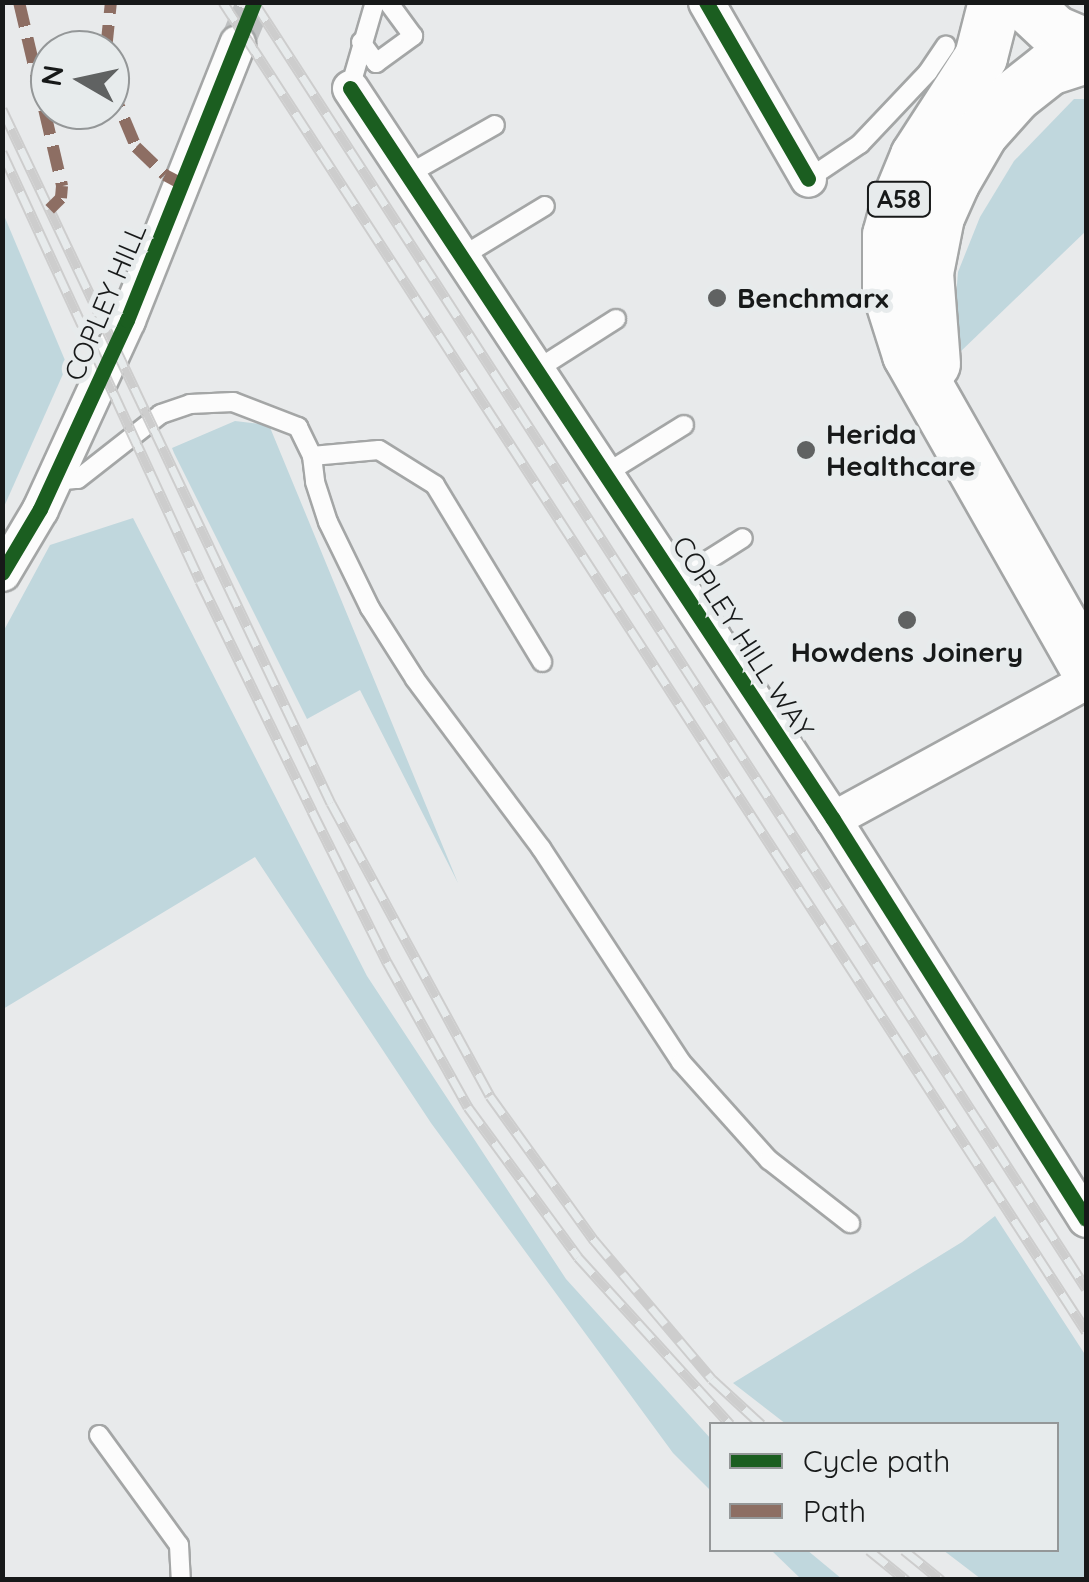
<!DOCTYPE html>
<style>
body{margin:0}
#map{position:relative;width:1089px;height:1582px;overflow:hidden;background:#e8eaeb;font-family:Quicksand,sans-serif}
div>[style]{position:absolute}
[style*='--x']{left:calc(var(--x)*1px);top:calc(var(--y)*1px);width:calc(var(--w)*1px);rotate:calc(var(--a)*1deg)}
.green>*{inset:0;background:#c0d7dd}
.minor-tunnel>*{height:35px;margin-top:-17.5px;transform-origin:0;background:repeating-linear-gradient(90deg,#bec0c1 0 35px,transparent 0 53px)}
.roads{filter:drop-shadow(2px 0 #a4a6a6) drop-shadow(-2px 0 #a4a6a6) drop-shadow(0 2px #a4a6a6) drop-shadow(0 -2px #a4a6a6)}
.service>*{height:18px;margin:-9px;padding:0 9px;transform-origin:9px;border-radius:9px;background:#fcfcfc}
.minor>*{height:35px;margin:-17.5px;padding:0 17.5px;transform-origin:17.5px;border-radius:17.5px;background:#fcfcfc}
.primary>*{height:52px;margin:-26px;padding:0 26px;transform-origin:26px;border-radius:26px;background:#fcfcfc}
.rail>*{height:11px;margin-top:-5.5px;transform-origin:0;background:repeating-linear-gradient(90deg,#e7ebec 0 22px,#cdcdcd 0 44px);box-sizing:border-box;border-block:2px solid #cdcdcd}
.quiet>*{height:12px;margin-top:-6px;transform-origin:0;background:repeating-linear-gradient(90deg,#8d6e63 0 25px,transparent 0 37px)}
.cycleway>*{height:15px;margin:-7.5px;padding:0 7.5px;transform-origin:7.5px;border-radius:7.5px;background:#1b5e20}
.dots>*{width:28px;height:28px;translate:-50% -50%;box-sizing:border-box;border:5px solid #e7ebec;border-radius:50%}
span{translate:-50% -50%;white-space:nowrap;text-align:center;line-height:1.15;-webkit-text-stroke:10px #e7ebec;paint-order:stroke}
.shield-label span{padding:2px 8px;background:#e7ebec;border:2px solid;border-radius:8px;-webkit-text-stroke-width:0}
.shield-label{font-size:25px;color:#171919;font-weight:700}
.poi-label{font-size:28px;color:#171919;font-weight:700}
.left{translate:0 -50%;text-align:left}
.street-label{font-size:28px;color:#171919}
.frame{position:absolute;inset:0;border:5px solid #171919;pointer-events:none}
.legend{position:absolute;left:709px;top:1422px;width:350px;height:130px;box-sizing:border-box;background:#e7ebec;border:2px solid #949798;margin:0;padding:12px 18px;list-style:none;font-size:30px;color:#171919}
.legend li{display:flex;align-items:center;gap:20px;height:50px}
.legend b{width:50px;border:2px solid #949798}
.north{position:absolute;left:30px;top:30px;width:100px;height:100px;box-sizing:border-box;background:#e7ebec;border:2px solid #949798;border-radius:50%;rotate:279deg;font-size:28px;font-weight:700;line-height:40px;text-align:center;color:#171919}
.north::after{content:'';display:block;margin:auto;width:35px;height:45px;background:#606262;clip-path:polygon(50% 0,100% 100%,50% 72%,0 100%)}
</style>
<div id="map">
<div class="green">
<i style="clip-path:polygon(1074px 99px,1086px 99px,1086px 231px,958px 354px,954px 321px,958px 272px,980px 217px,1014px 161px)"></i>
<i style="clip-path:polygon(3px 213px,67px 365px,3px 509px)"></i>
<i style="clip-path:polygon(235px 421px,269px 425px,458px 883px,360px 690px,307px 719px,174px 453px,172px 448px)"></i>
<i style="clip-path:polygon(133px 518px,367px 976px,566px 1279px,711px 1439px,711px 1491px,673px 1453px,431px 1123px,255px 857px,3px 1009px,3px 632px,50px 545px)"></i>
<i style="clip-path:polygon(995px 1216px,1086px 1356px,1086px 1579px,981px 1579px,943px 1550px,1056px 1550px,1056px 1424px,786px 1424px,733px 1383px,962px 1242px)"></i>
<i style="clip-path:polygon(771px 1550px,807px 1550px,842px 1579px,801px 1579px)"></i>
</div>
<div class="minor-tunnel">
<i style="--x:237;--y:43;--w:44;--a:-67.5"></i>
</div>
<div class="roads">
<div class="service">
<i style="--x:361;--y:42;--w:26;--a:54"></i>
<i style="--x:376;--y:63;--w:46;--a:-36.1"></i>
<i style="--x:413;--y:36;--w:42;--a:-126.3"></i>
<i style="--x:350;--y:88;--w:90;--a:-73.8"></i>
<i style="--x:407;--y:175;--w:101;--a:-29.6"></i>
<i style="--x:808;--y:179;--w:63;--a:-33.9"></i>
<i style="--x:860;--y:144;--w:99;--a:-46.6"></i>
<i style="--x:928;--y:72;--w:32;--a:-56"></i>
<i style="--x:461;--y:257;--w:98;--a:-31.3"></i>
<i style="--x:536;--y:370;--w:95;--a:-32.5"></i>
<i style="--x:312;--y:456;--w:67;--a:-5.1"></i>
<i style="--x:379;--y:450;--w:66;--a:32"></i>
<i style="--x:435;--y:485;--w:207;--a:58.8"></i>
<i style="--x:605;--y:474;--w:93;--a:-31.8"></i>
<i style="--x:53;--y:481;--w:25;--a:-5"></i>
<i style="--x:78;--y:479;--w:105;--a:-38.1"></i>
<i style="--x:161;--y:414;--w:31;--a:-19"></i>
<i style="--x:190;--y:404;--w:43;--a:-2.7"></i>
<i style="--x:233;--y:402;--w:70;--a:21"></i>
<i style="--x:298;--y:427;--w:32;--a:64"></i>
<i style="--x:312;--y:456;--w:26;--a:83"></i>
<i style="--x:315;--y:482;--w:42;--a:72"></i>
<i style="--x:328;--y:522;--w:96;--a:64"></i>
<i style="--x:370;--y:608;--w:84;--a:57.6"></i>
<i style="--x:415;--y:679;--w:211;--a:53.3"></i>
<i style="--x:541;--y:848;--w:256;--a:56.8"></i>
<i style="--x:681;--y:1062;--w:132;--a:48.1"></i>
<i style="--x:769;--y:1160;--w:103;--a:37.9"></i>
<i style="--x:675;--y:581;--w:80;--a:-32.3"></i>
<i style="--x:99;--y:1435;--w:136;--a:54"></i>
<i style="--x:179;--y:1545;--w:35;--a:87"></i>
</div>
<div class="minor">
<i style="--x:706;--y:2;--w:204;--a:60"></i>
<i style="--x:350;--y:88;--w:876;--a:56.55"></i>
<i style="--x:833;--y:819;--w:473;--a:57.7"></i>
<i style="--x:2;--y:573;--w:74;--a:-59.3"></i>
<i style="--x:40;--y:509;--w:208;--a:-65.3"></i>
<i style="--x:127;--y:320;--w:298;--a:-68.3"></i>
<i style="--x:833;--y:819;--w:288;--a:-28.6"></i>
</div>
<div class="primary">
<i style="--x:995;--y:2;--w:57;--a:104.3"></i>
<i style="--x:981;--y:57;--w:118;--a:122.9"></i>
<i style="--x:917;--y:156;--w:50;--a:112.4"></i>
<i style="--x:898;--y:202;--w:34;--a:105"></i>
<i style="--x:889;--y:235;--w:57;--a:90"></i>
<i style="--x:889;--y:292;--w:66;--a:72.4"></i>
<i style="--x:909;--y:355;--w:359;--a:60.4"></i>
<i style="--x:1023;--y:2;--w:44;--a:43.2"></i>
<i style="--x:1055;--y:32;--w:34;--a:23"></i>
<i style="--x:934;--y:364;--w:91;--a:-94.4"></i>
<i style="--x:927;--y:273;--w:57;--a:-78.9"></i>
<i style="--x:938;--y:217;--w:37;--a:-66"></i>
<i style="--x:953;--y:183;--w:58;--a:-59.9"></i>
<i style="--x:982;--y:133;--w:51;--a:-48.2"></i>
<i style="--x:1016;--y:95;--w:42;--a:-38.2"></i>
<i style="--x:1049;--y:69;--w:39;--a:-18"></i>
</div>
</div>
<div class="rail">
<i style="--x:223;--y:2;--w:1585;--a:57"></i>
<i style="--x:254;--y:2;--w:1532;--a:57.1"></i>
<i style="--x:2;--y:109;--w:768;--a:64.64"></i>
<i style="--x:331;--y:803;--w:333;--a:61.5"></i>
<i style="--x:490;--y:1096;--w:178;--a:54.2"></i>
<i style="--x:594;--y:1240;--w:182;--a:49.7"></i>
<i style="--x:712;--y:1379;--w:67;--a:42.6"></i>
<i style="--x:2;--y:152;--w:472;--a:65.2"></i>
<i style="--x:200;--y:581;--w:256;--a:64"></i>
<i style="--x:312;--y:811;--w:169;--a:63.6"></i>
<i style="--x:387;--y:962;--w:166;--a:60.8"></i>
<i style="--x:468;--y:1107;--w:186;--a:53.7"></i>
<i style="--x:578;--y:1257;--w:226;--a:47.7"></i>
<i style="--x:869;--y:1550;--w:48;--a:39"></i>
<i style="--x:904;--y:1550;--w:48;--a:39"></i>
</div>
<div class="quiet">
<i style="--x:19;--y:2;--w:189;--a:76.8"></i>
<i style="--x:62;--y:186;--w:12;--a:95"></i>
<i style="--x:61;--y:198;--w:16;--a:135"></i>
<i style="--x:106;--y:50;--w:48;--a:-84.1"></i>
<i style="--x:110;--y:85;--w:67;--a:67.2"></i>
<i style="--x:136;--y:147;--w:40;--a:44"></i>
<i style="--x:165;--y:175;--w:19;--a:28"></i>
</div>
<div class="cycleway">
<i style="--x:706;--y:2;--w:204;--a:60"></i>
<i style="--x:350;--y:88;--w:876;--a:56.55"></i>
<i style="--x:833;--y:819;--w:473;--a:57.7"></i>
<i style="--x:2;--y:573;--w:74;--a:-59.3"></i>
<i style="--x:40;--y:509;--w:208;--a:-65.3"></i>
<i style="--x:127;--y:320;--w:342;--a:-68.2"></i>
</div>
<div class="dots">
<i style="left:717px;top:298px;background:#606262"></i>
<i style="left:806px;top:450px;background:#606262"></i>
<i style="left:907px;top:620px;background:#606262"></i>
</div>
<div class="shield-label">
<span style="left:899px;top:199px">A58</span>
</div>
<div class="poi-label">
<span class="left" style="left:737px;top:298px">Benchmarx</span>
<span class="left" style="left:826px;top:450px">Herida<br>Healthcare</span>
<span style="left:907px;top:652px">Howdens Joinery</span>
</div>
<div class="street-label">
<span style="left:105px;top:302px;rotate:-67deg">COPLEY HILL</span>
<span style="left:743px;top:637px;rotate:57deg">COPLEY HILL WAY</span>
</div>
<div class="frame"></div>
<ul class="legend">
<li><b style="height:12px;background:#1b5e20"></b>Cycle path</li>
<li><b style="height:12px;background:#8d6e63"></b>Path</li>
</ul>
<div class="north">N</div>
</div>
